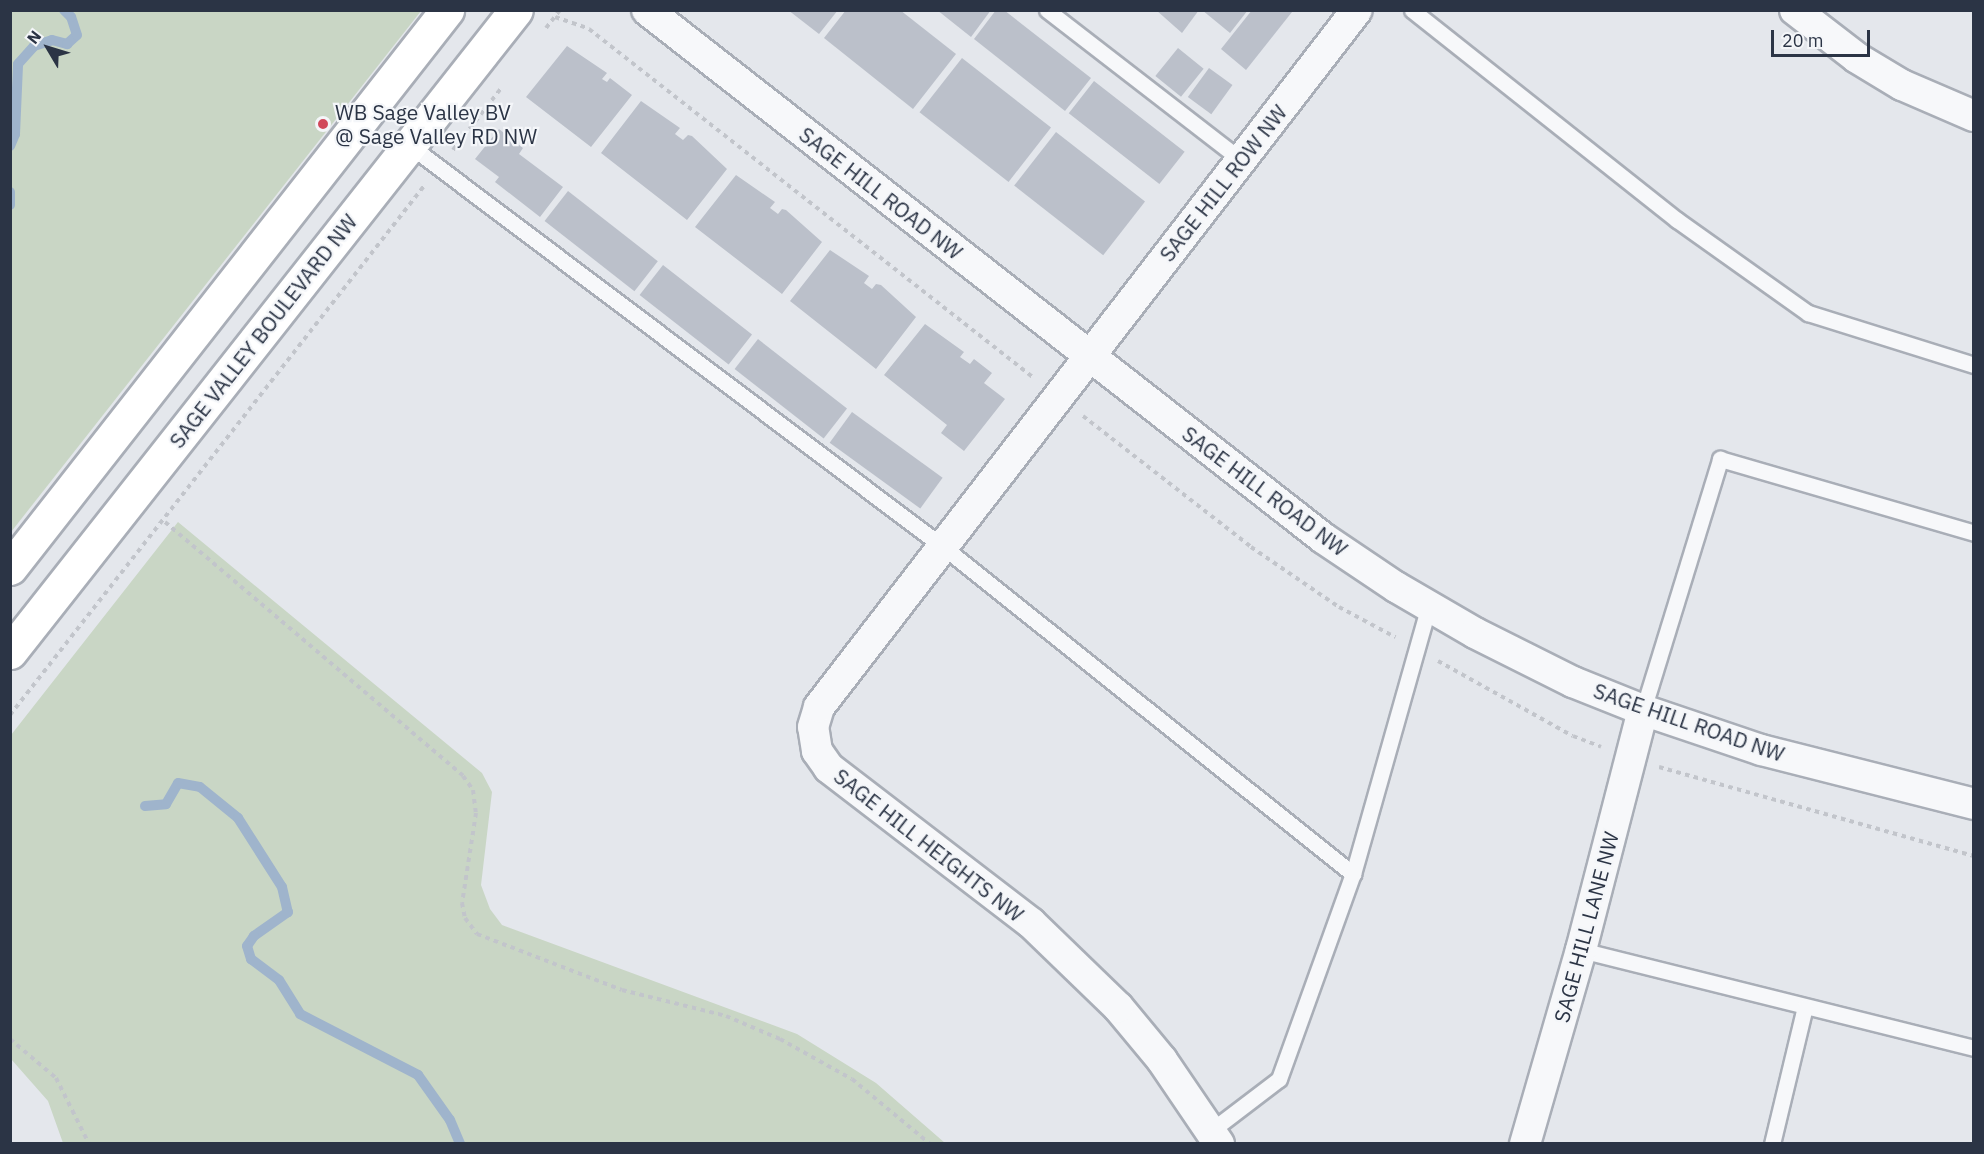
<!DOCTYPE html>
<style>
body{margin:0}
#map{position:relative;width:1984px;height:1154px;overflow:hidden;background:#e4e7ec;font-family:"IBM Plex Sans",sans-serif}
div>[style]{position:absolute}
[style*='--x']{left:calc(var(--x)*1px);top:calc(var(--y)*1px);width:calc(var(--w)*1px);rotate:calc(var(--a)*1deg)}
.green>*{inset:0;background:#c9d6c5}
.stream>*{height:10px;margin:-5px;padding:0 5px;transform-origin:5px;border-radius:5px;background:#9fb4cc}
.building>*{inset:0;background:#bbc0ca;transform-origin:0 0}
.path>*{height:4px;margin-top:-2px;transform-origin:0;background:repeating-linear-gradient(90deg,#c2c5cb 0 4.5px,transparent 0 9px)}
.roads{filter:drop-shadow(2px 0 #a9aeb7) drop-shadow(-2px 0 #a9aeb7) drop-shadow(0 2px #a9aeb7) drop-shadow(0 -2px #a9aeb7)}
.lane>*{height:15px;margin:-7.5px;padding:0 7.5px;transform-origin:7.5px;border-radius:7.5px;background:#f7f8fa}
.street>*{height:30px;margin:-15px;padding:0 15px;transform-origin:15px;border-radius:15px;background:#f7f8fa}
.secondary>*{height:33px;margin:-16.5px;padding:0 16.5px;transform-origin:16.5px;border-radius:16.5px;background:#fff}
.dots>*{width:16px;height:16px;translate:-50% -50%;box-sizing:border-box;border:3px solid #f4f6f9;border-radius:50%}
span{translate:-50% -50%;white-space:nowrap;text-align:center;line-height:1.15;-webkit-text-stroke:4.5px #f4f6f9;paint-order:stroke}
.poi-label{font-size:21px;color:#2b3445}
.left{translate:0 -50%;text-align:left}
.street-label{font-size:21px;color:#2b3445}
.frame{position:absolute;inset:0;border:12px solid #2b3445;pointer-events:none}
.north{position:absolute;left:18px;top:18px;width:60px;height:60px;-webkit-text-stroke:4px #f4f6f9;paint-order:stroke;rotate:308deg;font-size:16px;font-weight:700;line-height:24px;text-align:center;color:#2b3445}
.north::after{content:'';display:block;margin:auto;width:21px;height:27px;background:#2b3445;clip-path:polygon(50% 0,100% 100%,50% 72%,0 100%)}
.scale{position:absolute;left:1771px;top:30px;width:99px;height:27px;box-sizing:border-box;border:3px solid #2b3445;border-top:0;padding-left:8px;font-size:18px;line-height:21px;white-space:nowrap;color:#2b3445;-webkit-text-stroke:4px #f4f6f9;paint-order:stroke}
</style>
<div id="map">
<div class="green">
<i style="clip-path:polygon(11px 10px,421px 11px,11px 532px,10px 11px)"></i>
<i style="clip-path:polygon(178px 522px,482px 773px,492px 792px,481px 885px,490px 909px,502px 925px,797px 1034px,876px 1083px,945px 1143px,63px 1143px,48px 1101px,11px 1059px,11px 735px)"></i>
</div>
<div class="stream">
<i style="--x:10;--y:146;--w:13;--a:-67"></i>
<i style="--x:15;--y:134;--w:70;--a:-87.5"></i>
<i style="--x:18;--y:64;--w:24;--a:-48"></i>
<i style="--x:34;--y:46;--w:19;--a:-18"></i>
<i style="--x:52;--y:40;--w:16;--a:15"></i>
<i style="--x:67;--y:44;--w:13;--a:-42"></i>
<i style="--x:77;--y:35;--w:19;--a:-108"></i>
<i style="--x:71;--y:17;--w:10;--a:-135"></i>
<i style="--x:10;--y:192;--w:13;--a:90"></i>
<i style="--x:145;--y:806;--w:21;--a:-5"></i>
<i style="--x:166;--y:804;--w:24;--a:-60"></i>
<i style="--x:178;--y:783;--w:22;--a:10"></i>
<i style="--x:200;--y:787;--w:49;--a:39.2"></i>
<i style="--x:238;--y:818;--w:82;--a:57.5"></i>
<i style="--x:282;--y:887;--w:26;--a:77"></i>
<i style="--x:288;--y:912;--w:42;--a:144.8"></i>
<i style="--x:254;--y:936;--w:12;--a:125"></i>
<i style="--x:247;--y:946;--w:14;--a:73"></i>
<i style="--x:251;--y:959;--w:35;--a:37"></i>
<i style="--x:279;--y:980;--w:40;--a:58"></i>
<i style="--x:300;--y:1014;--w:133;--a:27.3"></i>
<i style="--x:418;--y:1075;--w:55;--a:54.6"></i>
<i style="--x:450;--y:1120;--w:26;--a:67"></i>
</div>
<div class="building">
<i style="clip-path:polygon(788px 10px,838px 10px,819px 34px)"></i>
<i style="clip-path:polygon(846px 10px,900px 10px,956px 54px,913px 109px,824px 38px)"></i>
<i style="clip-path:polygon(937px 10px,991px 10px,971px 37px)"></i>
<i style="clip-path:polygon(996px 10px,1004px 10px,1091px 78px,1065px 111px,974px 39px)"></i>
<i style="clip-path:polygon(1156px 10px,1199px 10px,1182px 33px)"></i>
<i style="clip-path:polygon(1202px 10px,1248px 10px,1230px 33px)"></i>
<i style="clip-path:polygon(1252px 10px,1292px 12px,1246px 70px,1221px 49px)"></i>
<i style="clip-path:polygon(567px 46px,607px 73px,602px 79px,607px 82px,610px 78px,632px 95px,591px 147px,526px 97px)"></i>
<i style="left:1178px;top:48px;width:33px;height:36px;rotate:39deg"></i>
<i style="left:962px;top:58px;width:113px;height:69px;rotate:38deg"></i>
<i style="left:1209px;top:68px;width:29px;height:36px;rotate:36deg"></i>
<i style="left:1094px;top:81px;width:115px;height:41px;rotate:38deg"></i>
<i style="clip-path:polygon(641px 101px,680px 128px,675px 134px,683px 140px,688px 135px,692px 136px,727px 169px,687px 220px,601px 153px)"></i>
<i style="clip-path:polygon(499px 129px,523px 148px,519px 154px,563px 187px,540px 217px,495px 182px,499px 177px,475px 159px)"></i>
<i style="left:1056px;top:132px;width:113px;height:68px;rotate:38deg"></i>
<i style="clip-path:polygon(736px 175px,775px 202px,770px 208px,778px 214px,782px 209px,786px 210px,822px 242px,782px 294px,695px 227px)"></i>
<i style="left:568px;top:191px;width:114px;height:38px;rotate:38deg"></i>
<i style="clip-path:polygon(830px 250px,869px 276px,864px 283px,872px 289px,876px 284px,881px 285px,916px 317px,876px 369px,790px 301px)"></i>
<i style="left:663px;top:265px;width:113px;height:38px;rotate:38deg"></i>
<i style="clip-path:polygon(925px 324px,964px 352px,960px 357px,970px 364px,974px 359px,992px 373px,984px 383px,1005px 399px,964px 451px,941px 433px,947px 425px,884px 375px)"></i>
<i style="left:758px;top:339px;width:113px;height:38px;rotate:38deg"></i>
<i style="left:852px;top:412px;width:112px;height:38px;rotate:36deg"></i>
</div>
<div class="path">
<i style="--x:555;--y:17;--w:36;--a:19"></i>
<i style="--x:589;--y:29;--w:566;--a:38.11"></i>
<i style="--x:546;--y:28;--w:23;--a:-52"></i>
<i style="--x:453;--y:150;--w:80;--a:-52.1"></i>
<i style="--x:1083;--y:416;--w:213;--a:37.9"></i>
<i style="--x:1251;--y:547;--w:107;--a:34.3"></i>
<i style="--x:1339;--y:607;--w:64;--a:28.2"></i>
<i style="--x:165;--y:522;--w:392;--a:40.4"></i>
<i style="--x:463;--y:776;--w:17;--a:54"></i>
<i style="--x:473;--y:790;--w:23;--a:83"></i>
<i style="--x:476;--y:813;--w:91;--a:98.8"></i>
<i style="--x:462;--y:903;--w:15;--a:79"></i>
<i style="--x:465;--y:918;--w:20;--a:53"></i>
<i style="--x:477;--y:934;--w:155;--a:21.1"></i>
<i style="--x:622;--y:990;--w:107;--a:14"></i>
<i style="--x:726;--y:1016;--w:59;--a:23.1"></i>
<i style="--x:780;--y:1039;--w:82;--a:29.1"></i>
<i style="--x:852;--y:1079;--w:102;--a:39.8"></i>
<i style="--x:1438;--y:661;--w:154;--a:29.1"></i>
<i style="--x:1573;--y:736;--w:30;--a:21"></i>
<i style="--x:10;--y:715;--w:672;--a:-51.95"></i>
<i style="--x:1659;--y:767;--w:327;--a:15.8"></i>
<i style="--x:10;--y:1039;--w:60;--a:40.3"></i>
<i style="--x:56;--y:1078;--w:74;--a:63.4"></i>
</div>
<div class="roads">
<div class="lane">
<i style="--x:1047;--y:10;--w:245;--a:37.7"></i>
<i style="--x:1412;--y:10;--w:338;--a:38.4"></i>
<i style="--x:1677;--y:220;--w:161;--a:35.4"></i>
<i style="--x:1808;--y:313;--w:174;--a:17.4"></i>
<i style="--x:409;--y:145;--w:667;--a:36.96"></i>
<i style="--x:942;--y:546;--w:526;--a:38.59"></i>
<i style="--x:1643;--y:710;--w:263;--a:-72.9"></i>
<i style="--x:1720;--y:459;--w:265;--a:16.2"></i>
<i style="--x:1581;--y:950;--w:405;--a:14"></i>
<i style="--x:1212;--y:1130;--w:84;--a:-37.3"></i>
<i style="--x:1279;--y:1079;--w:218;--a:-70.2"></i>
<i style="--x:1353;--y:874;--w:279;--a:-74.2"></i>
<i style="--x:1772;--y:1144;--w:141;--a:-76.5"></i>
</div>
<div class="street">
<i style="--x:647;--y:10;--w:858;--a:37.99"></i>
<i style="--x:1323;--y:538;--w:88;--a:33.9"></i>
<i style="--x:1396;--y:587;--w:91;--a:30.2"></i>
<i style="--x:1475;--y:633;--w:110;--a:26.6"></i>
<i style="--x:1573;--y:682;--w:75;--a:21.8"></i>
<i style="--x:1643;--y:710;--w:125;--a:18.7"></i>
<i style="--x:1761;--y:750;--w:220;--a:14.2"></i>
<i style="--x:1795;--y:10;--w:78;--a:37.7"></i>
<i style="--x:1857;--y:58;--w:52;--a:31"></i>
<i style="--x:1902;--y:85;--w:78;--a:23.3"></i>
<i style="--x:1219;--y:1144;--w:102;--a:-124.2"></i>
<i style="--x:1162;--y:1060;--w:69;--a:-129.7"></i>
<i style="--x:1118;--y:1007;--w:121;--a:-136"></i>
<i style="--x:1031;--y:923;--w:255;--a:-142.5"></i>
<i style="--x:829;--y:768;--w:21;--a:-125"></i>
<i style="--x:817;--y:751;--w:24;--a:-99"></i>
<i style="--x:813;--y:727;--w:21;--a:-73"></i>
<i style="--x:819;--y:707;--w:880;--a:-52.34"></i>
<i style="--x:1525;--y:1144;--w:202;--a:-73.9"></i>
<i style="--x:1581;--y:950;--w:248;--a:-75.5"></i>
</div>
<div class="secondary">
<i style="--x:10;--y:568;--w:709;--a:-51.93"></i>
<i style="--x:10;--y:652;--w:817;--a:-51.76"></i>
</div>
</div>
<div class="dots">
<i style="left:323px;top:124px;background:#d1495b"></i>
</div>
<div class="poi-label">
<span class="left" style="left:335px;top:124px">WB Sage Valley BV<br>@ Sage Valley RD NW</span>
</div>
<div class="street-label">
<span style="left:1223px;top:183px;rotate:-52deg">SAGE HILL ROW NW</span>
<span style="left:881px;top:193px;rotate:38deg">SAGE HILL ROAD NW</span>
<span style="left:263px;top:331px;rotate:-52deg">SAGE VALLEY BOULEVARD NW</span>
<span style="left:1265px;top:491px;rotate:37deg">SAGE HILL ROAD NW</span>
<span style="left:1689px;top:722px;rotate:19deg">SAGE HILL ROAD NW</span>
<span style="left:929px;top:845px;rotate:38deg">SAGE HILL HEIGHTS NW</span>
<span style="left:1586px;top:927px;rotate:-75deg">SAGE HILL LANE NW</span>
</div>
<div class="frame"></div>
<div class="north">N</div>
<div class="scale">20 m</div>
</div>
